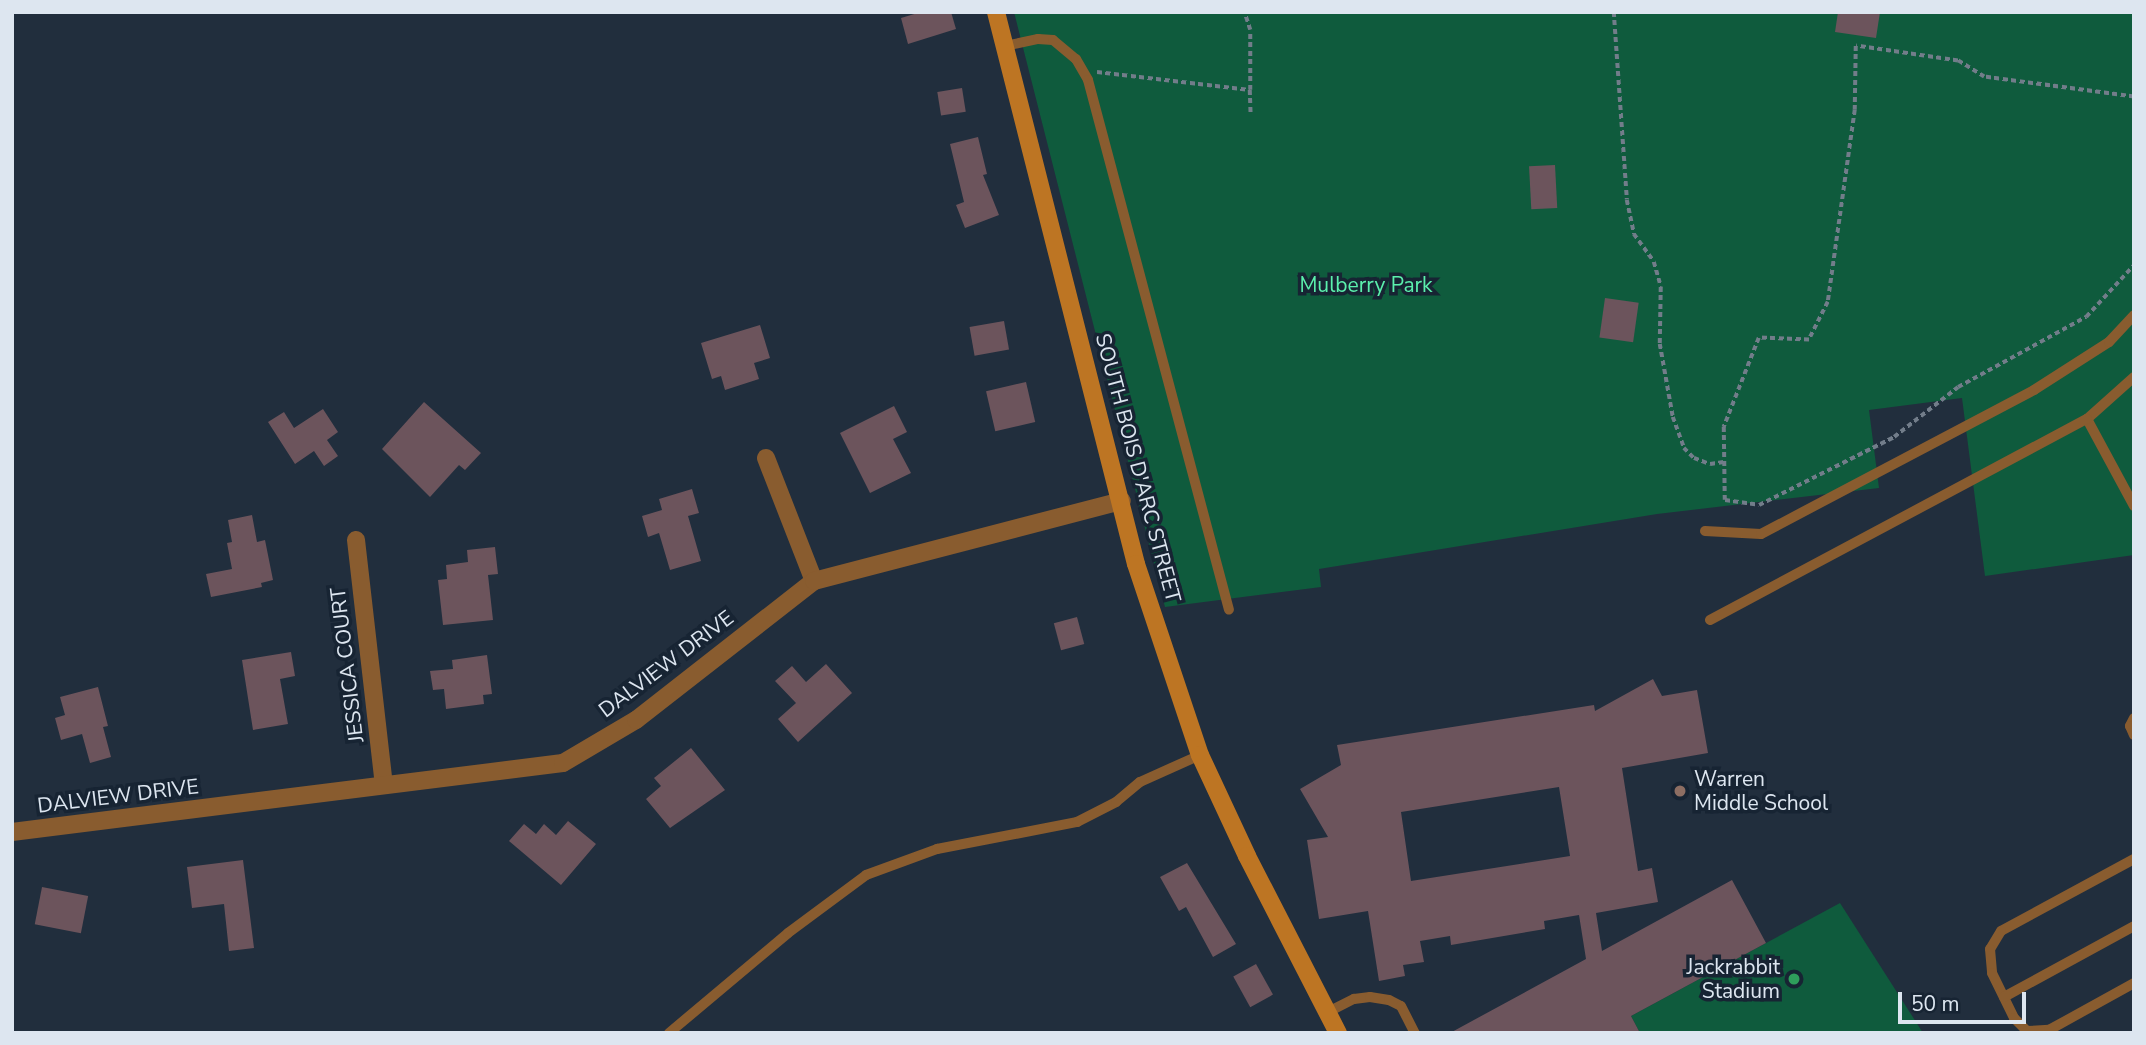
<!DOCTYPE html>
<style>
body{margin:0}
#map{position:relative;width:2146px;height:1045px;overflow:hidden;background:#212e3d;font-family:"Nunito Sans",sans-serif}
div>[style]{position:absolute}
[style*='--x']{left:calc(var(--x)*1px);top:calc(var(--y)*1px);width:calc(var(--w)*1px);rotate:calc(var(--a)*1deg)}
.green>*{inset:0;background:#0f5b3d}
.building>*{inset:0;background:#6c545c;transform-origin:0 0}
.path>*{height:3.5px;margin-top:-1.75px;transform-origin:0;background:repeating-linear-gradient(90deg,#727d8a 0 5px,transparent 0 8.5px)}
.lane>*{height:10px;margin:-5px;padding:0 5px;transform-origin:5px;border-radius:5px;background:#895c2f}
.street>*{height:18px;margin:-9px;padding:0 9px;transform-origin:9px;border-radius:9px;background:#895c2f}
.secondary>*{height:18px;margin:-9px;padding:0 9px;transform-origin:9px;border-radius:9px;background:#bd7523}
.dots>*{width:19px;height:19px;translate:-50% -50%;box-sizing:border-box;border:4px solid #172433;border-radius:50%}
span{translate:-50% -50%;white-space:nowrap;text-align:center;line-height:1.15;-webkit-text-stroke:7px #172433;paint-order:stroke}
.park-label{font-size:21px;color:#5bf0ad}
.street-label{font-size:21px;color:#dde6f0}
.poi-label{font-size:21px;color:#dde6f0}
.left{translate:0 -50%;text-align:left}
.right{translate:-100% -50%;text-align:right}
.frame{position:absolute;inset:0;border:14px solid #dde6f0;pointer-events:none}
.scale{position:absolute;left:1898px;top:992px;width:128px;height:32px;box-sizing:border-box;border:4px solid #dde6f0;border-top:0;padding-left:9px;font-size:21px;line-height:24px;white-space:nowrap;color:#dde6f0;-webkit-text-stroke:5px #172433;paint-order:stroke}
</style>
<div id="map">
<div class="green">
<i style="clip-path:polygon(1014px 12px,2134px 12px,2134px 555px,1985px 576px,1962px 398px,1869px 410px,1879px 488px,1657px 514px,1319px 569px,1321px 587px,1165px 607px)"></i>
<i style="clip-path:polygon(1840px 903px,1923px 1033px,1640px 1033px,1631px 1016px)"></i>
</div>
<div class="building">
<i style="clip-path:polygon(921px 12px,951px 12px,956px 29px,908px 44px,901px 18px)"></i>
<i style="clip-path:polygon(1838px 12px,1880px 12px,1876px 38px,1835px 32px)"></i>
<i style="left:962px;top:88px;width:24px;height:25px;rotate:81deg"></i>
<i style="clip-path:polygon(978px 137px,987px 174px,983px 175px,999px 215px,965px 228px,956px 205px,964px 202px,950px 144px)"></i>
<i style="left:1555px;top:165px;width:43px;height:26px;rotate:87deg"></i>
<i style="left:1605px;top:298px;width:34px;height:40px;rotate:8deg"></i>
<i style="left:1004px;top:321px;width:29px;height:35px;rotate:80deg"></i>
<i style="clip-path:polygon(760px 325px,770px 358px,754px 363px,759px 379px,725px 390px,721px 376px,712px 379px,701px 343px)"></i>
<i style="left:1026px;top:382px;width:41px;height:41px;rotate:77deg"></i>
<i style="clip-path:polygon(424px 402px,481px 453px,465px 470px,459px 465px,430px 497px,382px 449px)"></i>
<i style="clip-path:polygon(894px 406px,907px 432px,893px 439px,911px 473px,870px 493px,840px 433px)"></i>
<i style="clip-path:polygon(323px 409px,338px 432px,327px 440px,338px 456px,324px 466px,314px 451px,295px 464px,268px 422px,284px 412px,294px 428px)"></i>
<i style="clip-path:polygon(692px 489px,699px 513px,688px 516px,701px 561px,670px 570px,659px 533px,648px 537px,642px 516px,662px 510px,659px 499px)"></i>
<i style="clip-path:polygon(252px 515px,257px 542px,265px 540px,273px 580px,261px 583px,262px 587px,211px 597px,206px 574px,232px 569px,227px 543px,232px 542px,228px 520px)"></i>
<i style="clip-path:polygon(495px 547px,498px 574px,488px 575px,493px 620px,443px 625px,438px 580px,447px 579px,446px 565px,468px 562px,467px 550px)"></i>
<i style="left:1077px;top:617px;width:28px;height:24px;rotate:75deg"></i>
<i style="clip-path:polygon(291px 652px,295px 676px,280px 679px,288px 724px,253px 730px,242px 660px)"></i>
<i style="clip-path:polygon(487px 655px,492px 694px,483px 695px,484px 704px,446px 709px,444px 689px,433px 690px,430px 671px,453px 669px,452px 660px)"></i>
<i style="clip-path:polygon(826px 664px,852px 693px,798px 742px,778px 719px,796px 703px,775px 681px,792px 666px,806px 682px)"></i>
<i style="clip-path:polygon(evenodd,1653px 679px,1662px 696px,1697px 690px,1708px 753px,1622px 768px,1638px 871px,1652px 868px,1658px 902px,1596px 913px,1602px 951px,1732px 880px,1766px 943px,1631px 1016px,1640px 1033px,1450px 1033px,1586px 959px,1579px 915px,1544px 921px,1545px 929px,1451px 945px,1450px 936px,1420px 941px,1424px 962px,1403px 965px,1405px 976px,1379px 981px,1368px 911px,1319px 919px,1307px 840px,1328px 837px,1300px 789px,1341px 765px,1337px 745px,1594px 705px,1595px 711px,1653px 679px,1559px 787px,1570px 856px,1411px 881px,1401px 812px,1559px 787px)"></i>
<i style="clip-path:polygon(98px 687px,108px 726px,103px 727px,111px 757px,90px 763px,82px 734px,61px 740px,55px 718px,65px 715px,60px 697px)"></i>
<i style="clip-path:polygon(691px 748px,725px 790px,670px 828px,646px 799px,661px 786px,654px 778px)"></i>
<i style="clip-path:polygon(568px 821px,596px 844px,561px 885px,509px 841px,524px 824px,536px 834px,544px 824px,556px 835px)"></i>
<i style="clip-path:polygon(243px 860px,254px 948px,229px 951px,224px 904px,192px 908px,187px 867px)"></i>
<i style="clip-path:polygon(1187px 863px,1236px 944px,1213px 957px,1186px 907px,1179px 911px,1160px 877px)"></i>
<i style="left:42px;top:887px;width:47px;height:38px;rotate:11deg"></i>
<i style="left:1256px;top:964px;width:35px;height:26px;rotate:61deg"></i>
</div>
<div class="path">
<i style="--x:1614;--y:12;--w:188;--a:86"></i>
<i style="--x:1627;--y:200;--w:35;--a:78"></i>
<i style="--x:1634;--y:234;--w:34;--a:54"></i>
<i style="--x:1654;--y:262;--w:26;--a:74"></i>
<i style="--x:1661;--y:287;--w:57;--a:91"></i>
<i style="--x:1660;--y:344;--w:74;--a:79.9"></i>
<i style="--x:1673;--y:417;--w:33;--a:70"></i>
<i style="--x:1684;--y:448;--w:14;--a:45"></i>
<i style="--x:1694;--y:458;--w:17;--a:21"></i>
<i style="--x:1710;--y:464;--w:14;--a:-8"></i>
<i style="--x:1097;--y:72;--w:154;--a:6.7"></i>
<i style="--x:1250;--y:90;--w:60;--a:-90"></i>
<i style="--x:1250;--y:30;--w:19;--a:-108"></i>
<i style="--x:1250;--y:90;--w:24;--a:88"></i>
<i style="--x:2134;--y:97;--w:151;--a:-172.4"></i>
<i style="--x:1984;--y:77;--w:31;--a:-148"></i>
<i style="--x:1958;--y:61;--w:103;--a:-171.6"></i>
<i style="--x:1856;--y:46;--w:64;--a:90.9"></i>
<i style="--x:1855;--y:110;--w:194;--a:98"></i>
<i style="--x:1828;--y:302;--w:42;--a:116.6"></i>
<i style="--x:1809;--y:340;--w:50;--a:-177.7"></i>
<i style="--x:1759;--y:338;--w:96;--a:111.5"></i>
<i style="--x:1724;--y:427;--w:73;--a:89.2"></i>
<i style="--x:1725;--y:500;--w:34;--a:8"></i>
<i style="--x:1759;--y:505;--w:151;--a:-26.7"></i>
<i style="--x:1894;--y:437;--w:81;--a:-38"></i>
<i style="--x:1958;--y:387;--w:146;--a:-28.7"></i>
<i style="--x:2086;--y:317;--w:71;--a:-47.3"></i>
</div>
<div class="lane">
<i style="--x:1005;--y:46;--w:34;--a:-12"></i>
<i style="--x:1038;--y:39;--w:15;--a:4"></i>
<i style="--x:1053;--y:40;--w:30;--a:40"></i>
<i style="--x:1076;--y:59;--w:24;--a:60"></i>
<i style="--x:1088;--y:80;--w:548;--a:75.1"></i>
<i style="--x:2134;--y:377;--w:63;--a:138.2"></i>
<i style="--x:2087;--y:419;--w:99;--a:61.6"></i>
<i style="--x:1705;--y:531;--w:56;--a:3.1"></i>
<i style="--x:1761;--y:534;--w:309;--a:-27.8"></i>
<i style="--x:2034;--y:390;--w:89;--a:-32.6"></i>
<i style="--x:2109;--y:342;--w:37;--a:-47"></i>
<i style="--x:1710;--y:620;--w:427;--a:-28.1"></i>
<i style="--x:2134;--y:718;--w:9;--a:117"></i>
<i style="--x:2130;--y:726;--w:10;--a:66"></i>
<i style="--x:2134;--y:859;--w:151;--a:151.6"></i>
<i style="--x:2001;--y:931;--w:21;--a:121"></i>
<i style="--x:1990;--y:949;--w:24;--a:85"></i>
<i style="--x:1992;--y:973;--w:50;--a:63.9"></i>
<i style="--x:2014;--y:1018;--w:18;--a:45"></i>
<i style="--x:2027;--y:1031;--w:22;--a:-3"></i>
<i style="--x:2049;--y:1030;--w:97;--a:-28.9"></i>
<i style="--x:2004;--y:997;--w:148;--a:-28.6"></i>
<i style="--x:1328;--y:1012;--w:29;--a:-27"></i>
<i style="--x:1354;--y:999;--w:16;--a:-7"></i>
<i style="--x:1370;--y:997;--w:19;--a:9"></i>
<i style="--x:1389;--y:1000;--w:13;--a:27"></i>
<i style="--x:1401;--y:1006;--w:30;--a:63"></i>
<i style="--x:669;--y:1033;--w:155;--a:-40"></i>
<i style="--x:788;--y:933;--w:97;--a:-36.6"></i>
<i style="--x:866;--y:875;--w:76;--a:-20.1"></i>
<i style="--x:937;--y:849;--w:143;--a:-10.9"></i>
<i style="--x:1077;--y:822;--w:44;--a:-27.1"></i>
<i style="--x:1116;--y:802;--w:31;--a:-40"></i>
<i style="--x:1140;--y:782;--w:66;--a:-24.2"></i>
</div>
<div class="street">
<i style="--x:766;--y:458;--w:132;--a:68.7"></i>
<i style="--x:356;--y:540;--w:246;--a:83.5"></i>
<i style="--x:12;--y:832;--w:555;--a:-7.14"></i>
<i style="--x:563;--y:763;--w:85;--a:-30.5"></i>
<i style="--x:636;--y:720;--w:226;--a:-38"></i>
<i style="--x:814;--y:581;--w:318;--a:-14.6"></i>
</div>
<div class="secondary">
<i style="--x:996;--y:12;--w:569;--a:75.77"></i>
<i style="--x:1136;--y:564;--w:201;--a:71.5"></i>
<i style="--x:1200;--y:755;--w:111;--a:65"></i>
<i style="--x:1247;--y:856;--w:199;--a:62.8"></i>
</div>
<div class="dots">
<i style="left:1680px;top:791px;background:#8d6e63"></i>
<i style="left:1794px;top:979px;background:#2e9e5b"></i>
</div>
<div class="park-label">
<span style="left:1366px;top:285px">Mulberry Park</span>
</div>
<div class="street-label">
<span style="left:1138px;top:468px;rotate:75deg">SOUTH BOIS D'ARC STREET</span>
<span style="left:666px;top:664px;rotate:-37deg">DALVIEW DRIVE</span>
<span style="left:347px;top:665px;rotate:-97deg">JESSICA COURT</span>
<span style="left:118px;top:796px;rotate:-7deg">DALVIEW DRIVE</span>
</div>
<div class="poi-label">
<span class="left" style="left:1694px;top:791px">Warren<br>Middle School</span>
<span class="right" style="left:1780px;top:979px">Jackrabbit<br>Stadium</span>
</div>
<div class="frame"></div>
<div class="scale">50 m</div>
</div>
